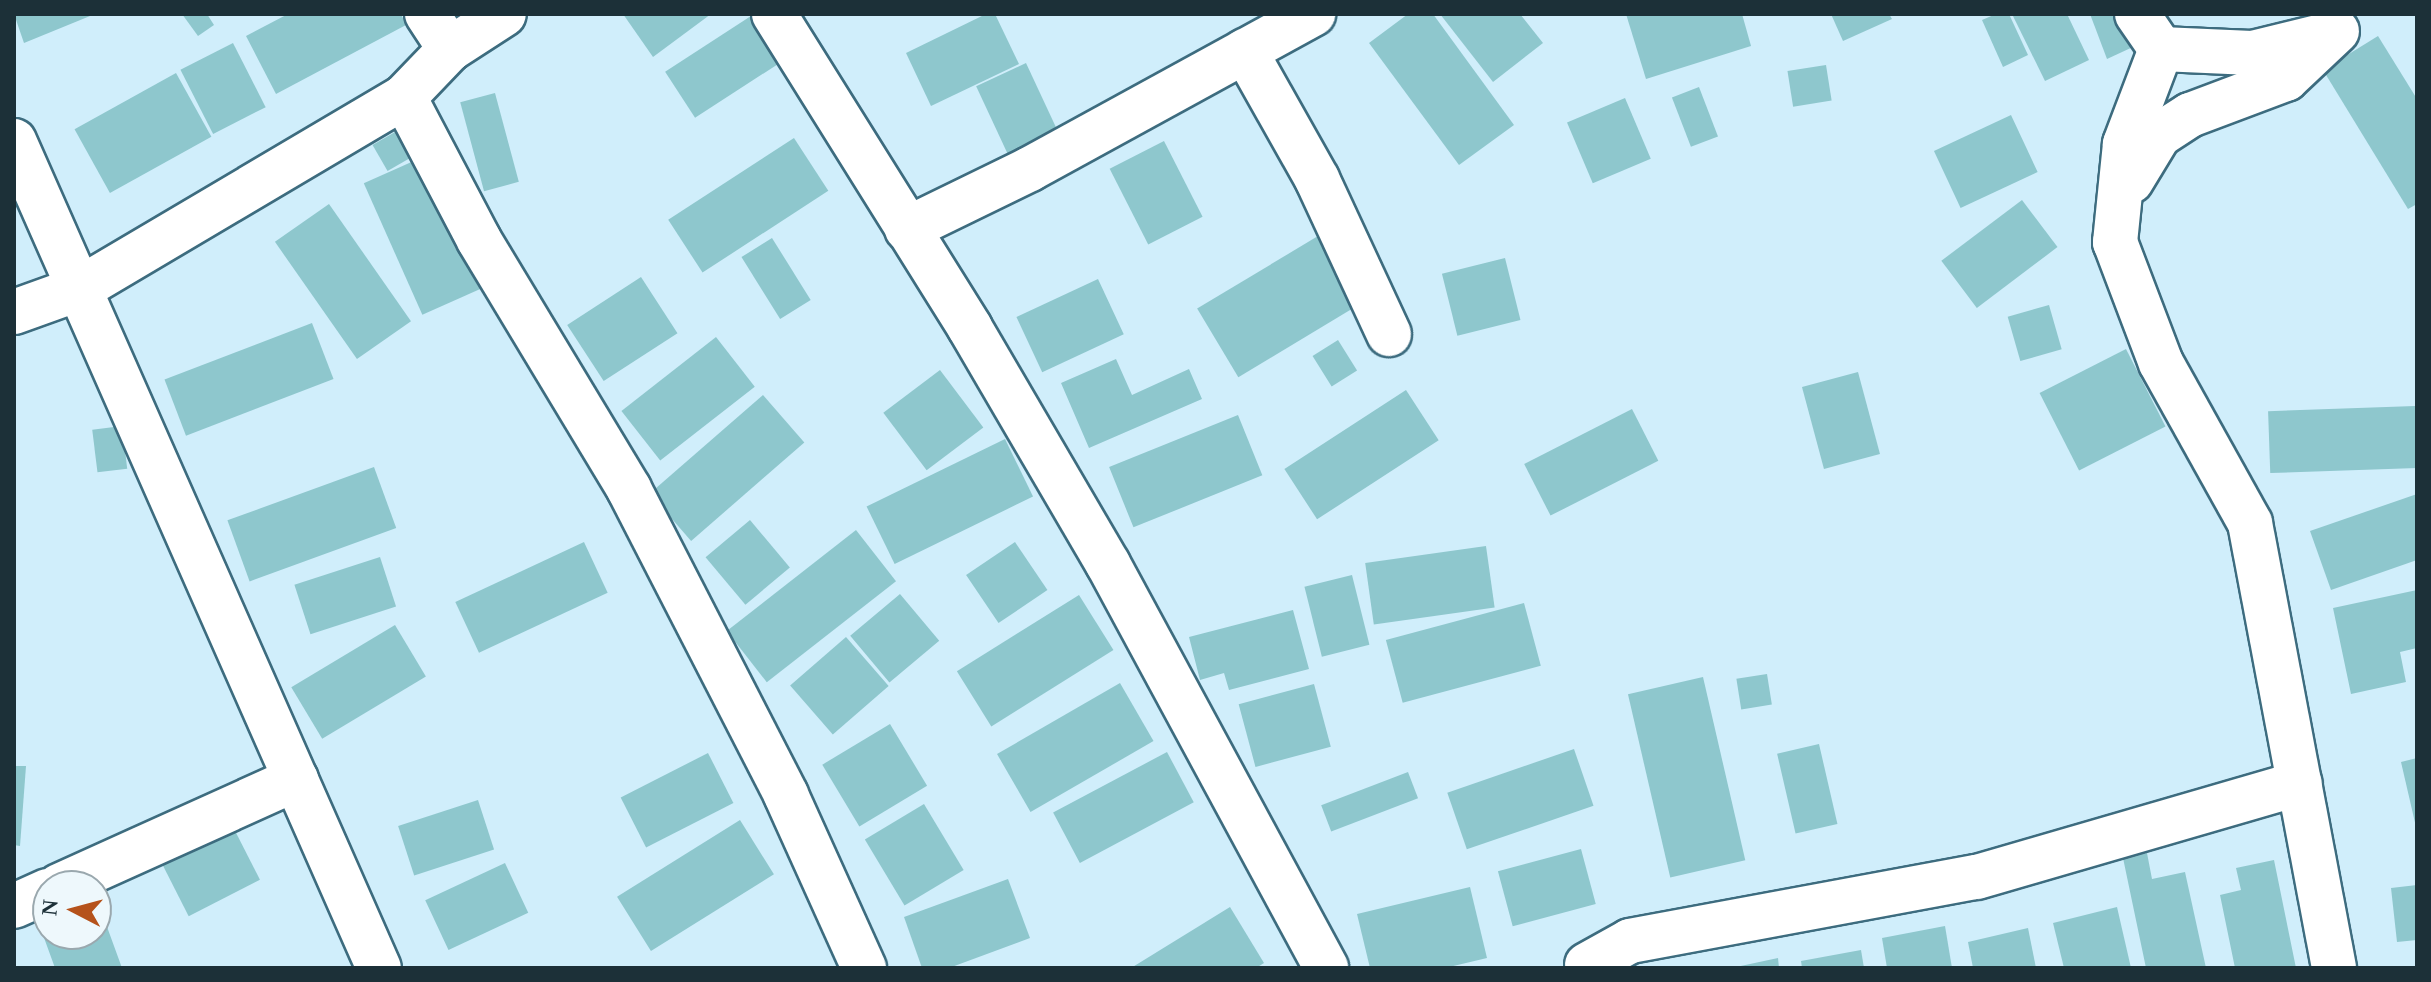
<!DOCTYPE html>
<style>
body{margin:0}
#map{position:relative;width:2431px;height:982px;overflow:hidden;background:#d0eefb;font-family:"Times New Roman",serif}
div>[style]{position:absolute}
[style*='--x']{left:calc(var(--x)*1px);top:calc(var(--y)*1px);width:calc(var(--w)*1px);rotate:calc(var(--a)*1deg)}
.building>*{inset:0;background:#8ec7cd;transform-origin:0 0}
.roads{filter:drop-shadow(2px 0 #3d6c7f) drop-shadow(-2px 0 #3d6c7f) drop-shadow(0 2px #3d6c7f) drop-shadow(0 -2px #3d6c7f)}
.minor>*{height:44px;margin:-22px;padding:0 22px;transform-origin:22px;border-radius:22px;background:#fff}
span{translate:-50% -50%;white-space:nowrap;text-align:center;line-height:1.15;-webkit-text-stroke:6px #eef8fc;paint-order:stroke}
.frame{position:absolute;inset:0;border:16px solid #1c3038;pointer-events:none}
.north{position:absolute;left:32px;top:870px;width:80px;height:80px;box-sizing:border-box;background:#eef8fc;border:2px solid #9aa8ae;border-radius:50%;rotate:276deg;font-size:22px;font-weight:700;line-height:32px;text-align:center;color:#1c3038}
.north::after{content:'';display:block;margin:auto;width:28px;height:36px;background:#b5521b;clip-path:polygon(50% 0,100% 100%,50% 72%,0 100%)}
</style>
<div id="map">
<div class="building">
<i style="clip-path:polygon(14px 14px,95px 14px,24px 43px)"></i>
<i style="clip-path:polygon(182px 14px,207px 14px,214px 25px,198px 36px)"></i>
<i style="clip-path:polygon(288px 14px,401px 14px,406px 25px,276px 94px,246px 36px)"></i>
<i style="clip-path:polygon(623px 14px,711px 14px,653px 57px)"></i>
<i style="left:754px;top:14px;width:55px;height:106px;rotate:57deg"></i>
<i style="clip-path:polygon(986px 14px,995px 14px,1019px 64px,931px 106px,906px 53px)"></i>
<i style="clip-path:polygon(1408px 14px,1433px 14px,1514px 125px,1459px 165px,1369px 43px)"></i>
<i style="clip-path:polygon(1440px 14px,1520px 14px,1543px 43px,1493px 82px)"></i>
<i style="clip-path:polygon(1626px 14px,1742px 14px,1751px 46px,1646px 79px)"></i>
<i style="clip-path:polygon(1831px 14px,1889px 14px,1892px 19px,1843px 41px)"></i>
<i style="clip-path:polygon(1996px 14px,2009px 14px,2028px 55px,2003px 67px,1982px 20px)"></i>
<i style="clip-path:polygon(2012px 14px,2067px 14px,2089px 60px,2045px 81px)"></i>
<i style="clip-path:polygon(2090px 14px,2121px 14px,2135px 46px,2107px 59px)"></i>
<i style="clip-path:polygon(2378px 36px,2417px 99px,2417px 204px,2408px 209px,2323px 70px)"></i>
<i style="left:233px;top:43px;width:72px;height:59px;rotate:63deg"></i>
<i style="left:1026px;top:63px;width:75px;height:55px;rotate:65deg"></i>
<i style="left:1826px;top:65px;width:36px;height:39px;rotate:81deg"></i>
<i style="left:176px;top:73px;width:73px;height:116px;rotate:61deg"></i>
<i style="left:1699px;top:87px;width:53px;height:29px;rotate:69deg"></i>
<i style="left:495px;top:93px;width:92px;height:36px;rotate:75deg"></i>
<i style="left:1625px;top:98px;width:66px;height:63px;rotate:67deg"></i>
<i style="left:2011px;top:115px;width:63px;height:85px;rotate:65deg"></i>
<i style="left:402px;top:128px;width:30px;height:34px;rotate:60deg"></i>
<i style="left:794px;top:138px;width:63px;height:150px;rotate:57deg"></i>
<i style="left:1164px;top:141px;width:85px;height:61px;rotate:63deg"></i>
<i style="left:425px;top:156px;width:144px;height:67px;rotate:66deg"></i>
<i style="left:2022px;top:200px;width:59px;height:101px;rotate:53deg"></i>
<i style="left:329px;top:204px;width:143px;height:66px;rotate:55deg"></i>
<i style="left:1318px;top:236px;width:80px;height:141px;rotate:59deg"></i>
<i style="left:772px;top:238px;width:73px;height:36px;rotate:58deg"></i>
<i style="left:1505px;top:258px;width:64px;height:65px;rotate:76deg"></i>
<i style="left:641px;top:277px;width:67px;height:88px;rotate:57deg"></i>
<i style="left:1098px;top:279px;width:61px;height:90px;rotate:65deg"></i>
<i style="left:2049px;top:305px;width:46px;height:43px;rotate:74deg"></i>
<i style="left:312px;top:323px;width:60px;height:158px;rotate:69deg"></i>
<i style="left:716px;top:337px;width:63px;height:120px;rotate:52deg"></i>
<i style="left:1338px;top:340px;width:36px;height:30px;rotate:58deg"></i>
<i style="left:2126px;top:349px;width:87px;height:97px;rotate:63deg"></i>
<i style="clip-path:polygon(1116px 359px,1132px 395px,1189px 369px,1202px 399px,1089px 448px,1061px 383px)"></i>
<i style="left:940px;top:370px;width:72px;height:71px;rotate:53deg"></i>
<i style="left:1858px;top:372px;width:85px;height:58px;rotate:75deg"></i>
<i style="left:1406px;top:390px;width:60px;height:145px;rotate:57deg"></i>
<i style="left:763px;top:395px;width:63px;height:150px;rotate:49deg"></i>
<i style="left:2415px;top:406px;width:62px;height:147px;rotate:88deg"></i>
<i style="left:1632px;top:409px;width:58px;height:121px;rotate:63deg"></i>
<i style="left:1238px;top:415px;width:65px;height:139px;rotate:68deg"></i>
<i style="left:122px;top:426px;width:43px;height:30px;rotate:83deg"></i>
<i style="left:1005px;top:439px;width:64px;height:154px;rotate:64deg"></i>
<i style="left:374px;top:467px;width:65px;height:156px;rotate:70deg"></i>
<i style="clip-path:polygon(2417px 494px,2417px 560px,2331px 590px,2310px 531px)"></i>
<i style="left:750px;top:520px;width:62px;height:58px;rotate:50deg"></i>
<i style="left:856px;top:530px;width:65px;height:164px;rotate:52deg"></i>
<i style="left:584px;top:542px;width:56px;height:142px;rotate:65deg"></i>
<i style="left:1015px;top:542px;width:58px;height:59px;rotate:56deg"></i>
<i style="left:1486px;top:546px;width:62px;height:122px;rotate:82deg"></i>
<i style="left:380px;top:557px;width:52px;height:90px;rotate:72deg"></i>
<i style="left:1352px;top:575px;width:72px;height:49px;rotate:76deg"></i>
<i style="clip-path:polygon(2417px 590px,2417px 648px,2400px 652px,2406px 682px,2351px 694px,2333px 608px)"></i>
<i style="left:900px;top:594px;width:61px;height:65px;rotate:50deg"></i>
<i style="left:1079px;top:595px;width:65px;height:144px;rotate:58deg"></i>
<i style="left:1524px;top:603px;width:65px;height:143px;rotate:75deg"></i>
<i style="clip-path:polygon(1293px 610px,1309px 669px,1229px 690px,1224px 673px,1200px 680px,1189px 637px)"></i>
<i style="left:395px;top:625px;width:60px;height:121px;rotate:59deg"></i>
<i style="left:846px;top:637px;width:65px;height:74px;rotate:49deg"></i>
<i style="left:1767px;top:674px;width:31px;height:31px;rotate:81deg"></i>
<i style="left:1703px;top:677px;width:188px;height:77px;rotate:77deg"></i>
<i style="left:1120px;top:683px;width:67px;height:142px;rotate:60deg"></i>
<i style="left:1314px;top:684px;width:65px;height:78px;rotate:75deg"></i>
<i style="left:890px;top:724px;width:72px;height:79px;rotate:59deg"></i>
<i style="left:1819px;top:744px;width:82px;height:43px;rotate:77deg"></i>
<i style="left:1574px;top:749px;width:60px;height:134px;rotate:71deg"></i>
<i style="left:1167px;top:752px;width:57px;height:129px;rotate:62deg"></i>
<i style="left:708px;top:753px;width:56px;height:98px;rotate:63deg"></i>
<i style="clip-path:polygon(2417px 758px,2417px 826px,2416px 827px,2401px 762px)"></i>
<i style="clip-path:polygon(14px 766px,26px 766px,20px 846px,14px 845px)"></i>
<i style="left:1408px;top:772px;width:28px;height:93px;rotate:69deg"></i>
<i style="left:478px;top:800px;width:52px;height:84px;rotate:72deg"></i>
<i style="left:924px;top:804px;width:77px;height:69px;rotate:59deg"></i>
<i style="left:740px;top:820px;width:64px;height:145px;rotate:58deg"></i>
<i style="left:230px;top:821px;width:66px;height:80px;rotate:63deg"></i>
<i style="left:1581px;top:849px;width:57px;height:86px;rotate:75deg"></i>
<i style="clip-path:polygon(2147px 853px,2152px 879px,2185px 872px,2206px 968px,2146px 968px,2123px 858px)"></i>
<i style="clip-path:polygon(2274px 860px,2296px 968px,2235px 968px,2220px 895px,2241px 890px,2236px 868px)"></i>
<i style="left:505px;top:863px;width:55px;height:88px;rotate:65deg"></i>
<i style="clip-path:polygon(1008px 879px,1030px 938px,949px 968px,922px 968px,904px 917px)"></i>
<i style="clip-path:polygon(2417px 885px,2417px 940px,2397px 942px,2391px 888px)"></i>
<i style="clip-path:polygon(1470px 887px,1487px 958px,1445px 968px,1370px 968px,1357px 914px)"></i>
<i style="clip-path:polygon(98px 902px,122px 968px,55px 968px,39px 924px,48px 920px,48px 934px,96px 934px)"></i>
<i style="clip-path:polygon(1230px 907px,1264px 963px,1256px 968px,1131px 968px)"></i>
<i style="clip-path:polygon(2117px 907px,2131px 968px,2064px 968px,2053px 923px)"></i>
<i style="clip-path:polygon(1945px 926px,1952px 968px,1887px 968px,1882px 938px)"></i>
<i style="clip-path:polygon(2028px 928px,2036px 968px,1973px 968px,1968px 942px)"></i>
<i style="clip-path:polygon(1861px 950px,1864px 968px,1802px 968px,1801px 961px)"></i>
<i style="clip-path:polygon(1778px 958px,1779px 968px,1736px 968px,1736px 967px)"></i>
</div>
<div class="roads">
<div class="minor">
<i style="--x:427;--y:14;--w:42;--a:56.7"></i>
<i style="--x:774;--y:14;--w:370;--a:58"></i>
<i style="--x:970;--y:328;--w:273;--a:59.7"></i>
<i style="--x:1108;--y:564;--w:459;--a:61.6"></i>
<i style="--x:2137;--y:14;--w:42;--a:55.6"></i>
<i style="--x:2161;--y:49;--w:102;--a:110.8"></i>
<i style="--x:2125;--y:144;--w:99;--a:95.8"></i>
<i style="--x:2115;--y:242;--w:129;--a:69.2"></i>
<i style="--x:2161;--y:363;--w:183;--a:60.9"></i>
<i style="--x:2250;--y:523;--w:453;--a:79.3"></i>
<i style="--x:2161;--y:49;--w:91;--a:2.5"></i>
<i style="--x:2252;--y:53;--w:80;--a:-13.7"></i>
<i style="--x:1245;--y:51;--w:147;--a:60.6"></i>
<i style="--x:1317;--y:179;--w:171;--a:65.1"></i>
<i style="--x:404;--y:97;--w:161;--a:62.3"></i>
<i style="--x:479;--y:240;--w:291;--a:58.9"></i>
<i style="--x:629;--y:489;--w:344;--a:62.8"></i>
<i style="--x:786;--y:795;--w:190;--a:65.7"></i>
<i style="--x:14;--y:141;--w:904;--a:66.19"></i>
<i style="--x:2131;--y:181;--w:54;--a:-58.7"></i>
<i style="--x:2159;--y:135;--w:37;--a:-33"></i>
<i style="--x:2190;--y:115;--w:103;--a:-20.6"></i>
<i style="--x:2286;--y:79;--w:70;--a:-43.3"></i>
<i style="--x:907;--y:229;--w:137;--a:-26"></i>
<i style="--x:1030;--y:169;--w:323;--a:-28.7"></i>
<i style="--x:14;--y:312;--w:71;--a:-19.7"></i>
<i style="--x:81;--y:288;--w:375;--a:-30.6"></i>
<i style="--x:404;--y:97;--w:66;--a:-46.2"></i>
<i style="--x:450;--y:49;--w:64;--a:-32.9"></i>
<i style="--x:59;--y:886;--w:260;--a:-24.3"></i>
<i style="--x:14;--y:906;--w:37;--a:-24"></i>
<i style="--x:1587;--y:965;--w:49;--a:-29.2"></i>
<i style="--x:1630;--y:941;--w:353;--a:-10.5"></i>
<i style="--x:1977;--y:877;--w:336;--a:-16.2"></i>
</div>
</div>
<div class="frame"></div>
<div class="north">N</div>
</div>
